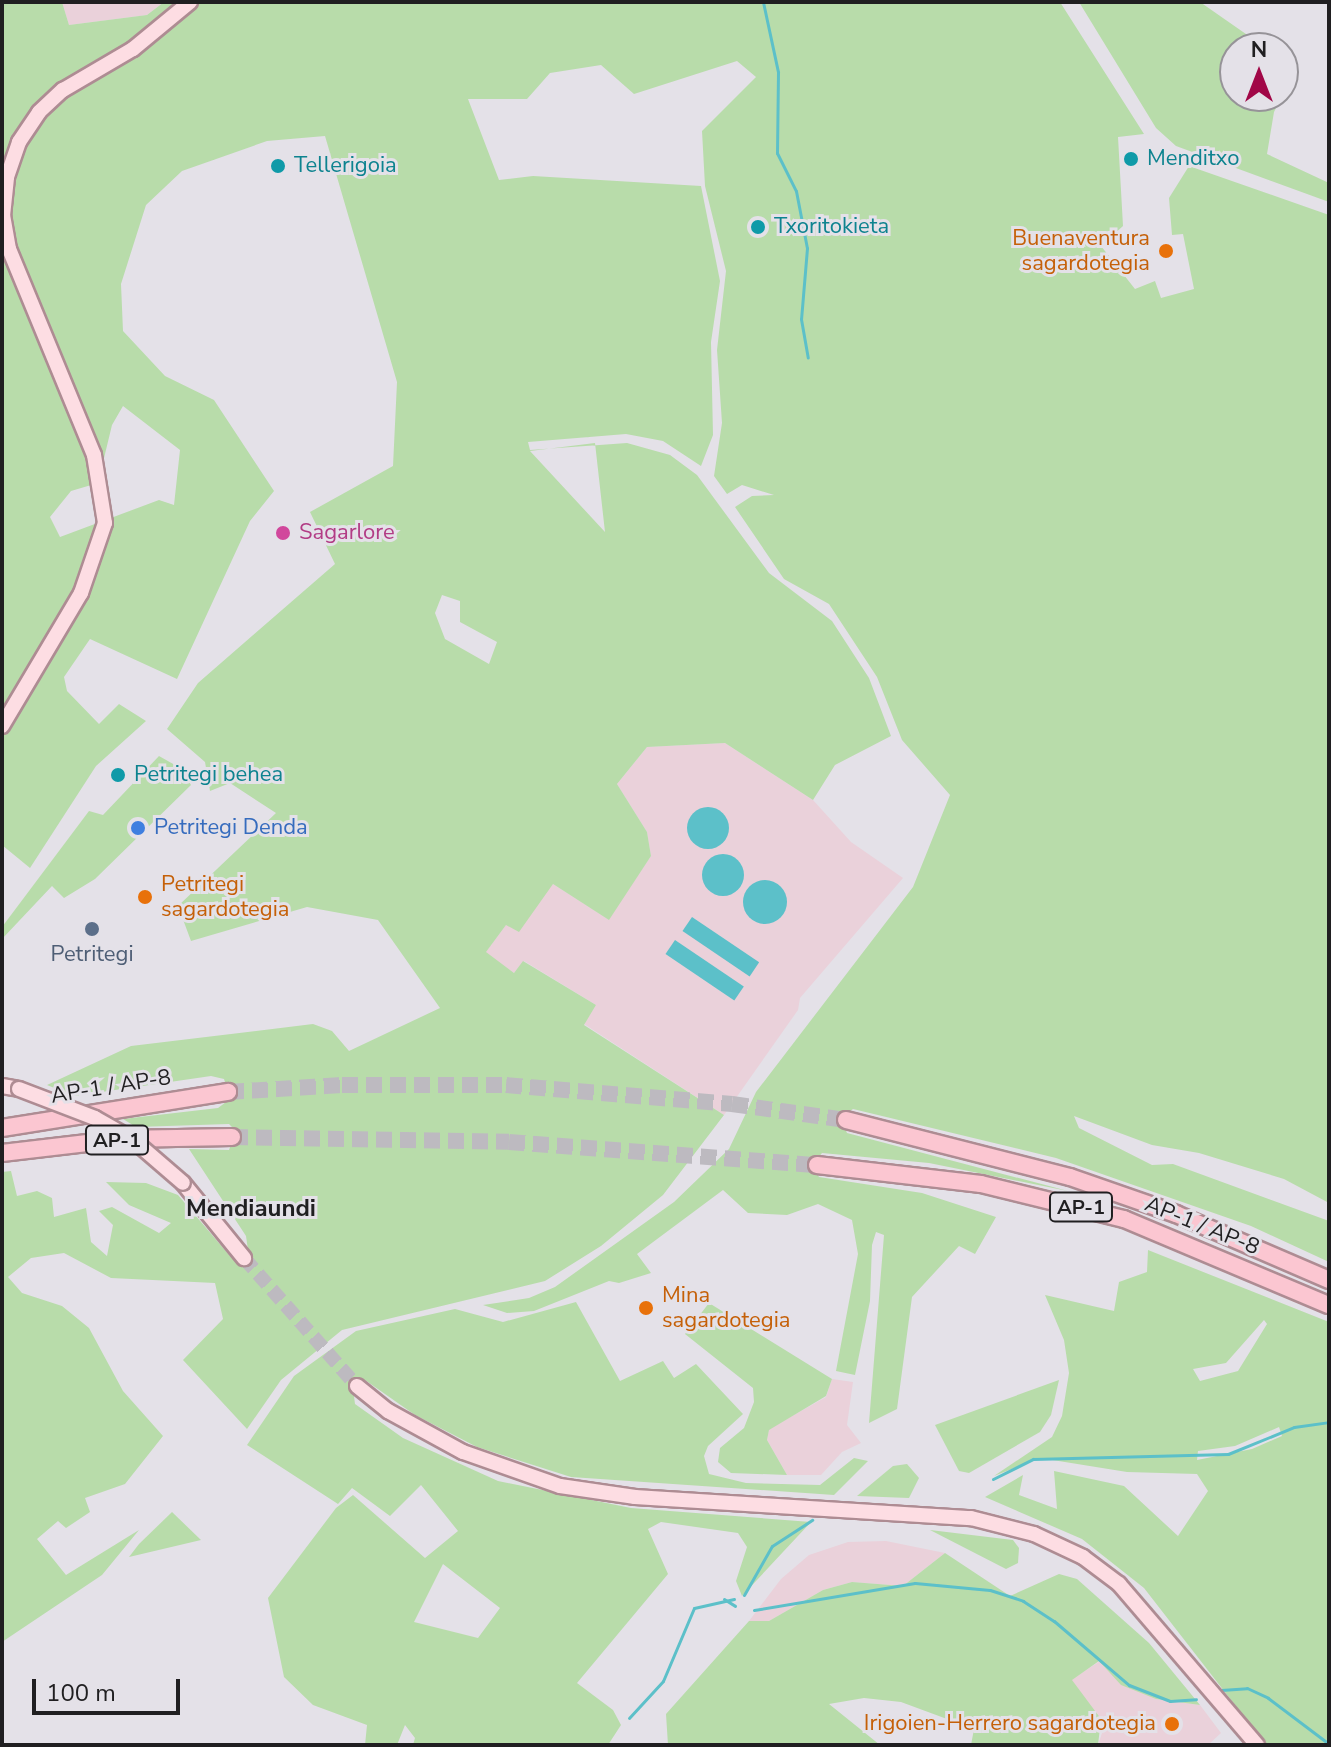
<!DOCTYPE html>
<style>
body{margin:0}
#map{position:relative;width:1331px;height:1747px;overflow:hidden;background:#e4e1e8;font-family:"Nunito Sans",sans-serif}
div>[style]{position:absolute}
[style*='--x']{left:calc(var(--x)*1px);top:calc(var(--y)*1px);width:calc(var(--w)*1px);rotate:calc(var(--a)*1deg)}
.industrial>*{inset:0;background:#ead1da}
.green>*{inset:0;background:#b8dcaa}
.water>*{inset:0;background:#5cc0c9;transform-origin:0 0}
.round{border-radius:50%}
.stream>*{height:3px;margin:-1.5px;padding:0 1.5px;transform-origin:1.5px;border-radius:1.5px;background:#5cc0c9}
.major-tunnel>*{height:14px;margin-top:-7px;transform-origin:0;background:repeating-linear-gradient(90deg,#bdbac0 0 14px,transparent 0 21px)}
.highway-tunnel>*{height:16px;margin-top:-8px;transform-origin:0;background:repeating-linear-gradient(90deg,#bdbac0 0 16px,transparent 0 24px)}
.roads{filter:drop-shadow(2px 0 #ae8c93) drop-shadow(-2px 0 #ae8c93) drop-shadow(0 2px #ae8c93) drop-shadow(0 -2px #ae8c93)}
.major>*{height:14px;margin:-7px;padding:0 7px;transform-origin:7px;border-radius:7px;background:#fddde3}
.highway>*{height:16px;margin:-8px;padding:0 8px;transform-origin:8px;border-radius:8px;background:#fbc6d1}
.bridges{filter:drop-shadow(2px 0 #ae8c93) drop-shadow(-2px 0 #ae8c93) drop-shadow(0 2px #ae8c93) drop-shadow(0 -2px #ae8c93)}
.major-bridge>*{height:14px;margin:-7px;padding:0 7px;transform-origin:7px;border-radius:7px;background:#fddde3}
.dots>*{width:22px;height:22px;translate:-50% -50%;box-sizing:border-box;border:4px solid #e4e1e8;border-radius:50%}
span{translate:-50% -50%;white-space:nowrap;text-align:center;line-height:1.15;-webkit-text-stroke:6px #e4e1e8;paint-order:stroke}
.shield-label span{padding:2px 6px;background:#e4e1e8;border:2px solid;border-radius:6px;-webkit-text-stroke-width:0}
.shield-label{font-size:20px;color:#201f21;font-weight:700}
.culture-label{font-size:22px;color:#0d838f}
.left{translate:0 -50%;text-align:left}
.food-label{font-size:22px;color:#c56008}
.right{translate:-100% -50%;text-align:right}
.hotel-label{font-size:22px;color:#b23c85}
.shop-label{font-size:22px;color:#366cbe}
.service-label{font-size:22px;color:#4e5e75}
.street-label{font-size:22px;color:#201f21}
.neighbourhood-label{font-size:24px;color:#201f21;font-weight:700}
.frame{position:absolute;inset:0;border:4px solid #201f21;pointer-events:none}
.north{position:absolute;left:1219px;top:32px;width:80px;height:80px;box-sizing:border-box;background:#e4e1e8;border:2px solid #969398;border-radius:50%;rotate:0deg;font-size:22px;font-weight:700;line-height:32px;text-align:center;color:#201f21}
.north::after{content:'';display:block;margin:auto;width:28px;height:36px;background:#a10747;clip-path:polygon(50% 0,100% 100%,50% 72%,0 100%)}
.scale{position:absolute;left:32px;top:1679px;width:148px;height:36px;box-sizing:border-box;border:4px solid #201f21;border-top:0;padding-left:10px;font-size:24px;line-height:28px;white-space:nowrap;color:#201f21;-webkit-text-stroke:6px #e4e1e8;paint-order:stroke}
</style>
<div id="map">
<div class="industrial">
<i style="clip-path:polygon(62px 2px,164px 2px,147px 15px,69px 25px)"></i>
<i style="clip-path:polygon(725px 743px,813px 800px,851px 842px,903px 878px,800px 998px,798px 1010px,724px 1115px,584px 1024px,596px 1005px,524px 961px,514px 973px,485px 953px,506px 925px,553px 884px,608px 919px,651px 856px,647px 832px,617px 784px,647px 747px)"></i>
<i style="clip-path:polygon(832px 1379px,853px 1382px,847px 1425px,861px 1443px,842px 1452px,821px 1475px,787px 1475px,767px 1440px,769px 1429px,826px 1397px)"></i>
<i style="clip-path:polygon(886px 1541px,945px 1553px,903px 1586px,852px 1582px,823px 1590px,769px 1621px,749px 1621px,781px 1579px,809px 1555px,848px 1542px)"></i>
<i style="clip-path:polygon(1100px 1661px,1156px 1699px,1200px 1705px,1221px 1733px,1208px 1745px,1098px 1745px,1103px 1730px,1071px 1680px)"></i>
</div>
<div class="green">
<i style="clip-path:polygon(evenodd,2px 2px,62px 2px,69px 25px,147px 15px,164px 2px,1060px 2px,1144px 134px,1118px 137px,1123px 226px,1101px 246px,1135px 289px,1155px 281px,1161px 298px,1194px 289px,1183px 234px,1172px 235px,1169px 198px,1189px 166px,1329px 215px,1329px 1203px,1284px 1179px,1199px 1153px,1152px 1145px,1074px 1116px,1079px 1128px,1152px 1165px,1173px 1164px,1329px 1221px,1329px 1262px,1251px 1226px,1056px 1158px,853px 1109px,841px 1118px,847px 1133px,1068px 1191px,929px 1163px,822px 1153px,812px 1165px,819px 1177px,922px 1193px,996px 1217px,975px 1254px,959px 1246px,912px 1297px,897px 1409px,869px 1423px,884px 1235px,876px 1232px,872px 1245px,870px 1301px,855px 1375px,836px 1371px,858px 1254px,852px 1220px,818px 1204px,787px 1215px,748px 1213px,723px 1190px,637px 1254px,651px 1273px,619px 1283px,609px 1281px,534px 1311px,507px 1313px,483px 1305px,529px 1298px,555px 1287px,674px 1202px,729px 1149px,756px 1092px,913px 887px,950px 795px,902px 740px,877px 677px,829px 604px,784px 579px,735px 507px,752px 496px,774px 495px,742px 485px,727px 494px,714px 476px,722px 423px,717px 350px,726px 271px,705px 186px,702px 131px,756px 77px,737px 61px,634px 94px,601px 65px,550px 73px,527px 99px,468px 99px,499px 180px,533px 176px,701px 186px,720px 281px,711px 342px,713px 435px,701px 466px,663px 441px,626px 434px,528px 442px,530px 450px,627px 443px,670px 455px,697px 475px,769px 573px,832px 621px,869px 678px,891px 736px,835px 765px,813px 800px,725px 743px,647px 747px,617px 784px,647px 832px,651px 856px,609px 920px,553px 884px,519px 932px,506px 925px,486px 952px,514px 973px,523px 961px,596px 1005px,584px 1025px,724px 1115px,663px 1195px,601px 1246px,545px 1281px,342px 1330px,281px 1380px,247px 1429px,183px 1360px,223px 1319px,215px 1283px,111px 1278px,64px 1253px,31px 1258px,8px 1277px,22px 1293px,62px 1306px,89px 1328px,123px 1391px,163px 1436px,125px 1484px,85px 1498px,90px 1512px,66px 1528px,58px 1521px,37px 1539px,66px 1575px,139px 1530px,102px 1575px,2px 1642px,2px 1172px,11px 1171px,17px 1196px,37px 1191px,52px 1198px,54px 1217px,86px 1208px,91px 1242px,107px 1256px,113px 1225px,99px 1211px,112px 1207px,159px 1233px,171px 1223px,129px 1205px,106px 1182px,146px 1183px,178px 1195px,230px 1256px,241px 1260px,248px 1250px,246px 1236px,189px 1149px,229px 1150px,236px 1131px,229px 1124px,136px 1127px,123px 1119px,218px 1108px,230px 1099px,224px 1079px,211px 1076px,74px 1096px,47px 1085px,131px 1046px,313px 1024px,332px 1031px,349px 1051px,440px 1008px,378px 920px,307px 907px,191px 941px,178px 906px,276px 813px,230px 783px,210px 791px,205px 762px,167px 729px,198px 683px,335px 564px,310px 512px,393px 466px,397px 382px,325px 136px,267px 141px,182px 171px,146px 205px,121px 284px,123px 331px,165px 376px,214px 400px,274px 491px,250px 521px,177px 679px,90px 639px,64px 677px,67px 691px,99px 724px,119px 704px,146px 721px,96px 766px,30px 868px,2px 845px,2px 2px,123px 406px,180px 450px,174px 505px,159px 500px,60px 537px,50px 517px,71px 491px,98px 483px,112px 425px,123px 406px,2px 2px,595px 443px,605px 532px,530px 451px,595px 443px,2px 2px,442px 595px,460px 601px,460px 622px,497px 642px,489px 664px,445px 639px,435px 613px,442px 595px)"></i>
<i style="clip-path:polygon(1079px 2px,1200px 2px,1266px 48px,1235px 48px,1235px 96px,1282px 96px,1274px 112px,1267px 154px,1329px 183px,1329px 202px,1176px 146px,1156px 128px)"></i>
<i style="clip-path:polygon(159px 756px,182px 769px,191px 785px,95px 879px,64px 898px,52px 886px,2px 939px,2px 927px,89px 811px,103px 815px)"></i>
<i style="clip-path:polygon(evenodd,1148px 1250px,1329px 1322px,1329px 1745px,1266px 1745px,1144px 1588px,1082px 1539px,985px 1497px,1023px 1475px,1019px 1495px,1057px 1509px,1054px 1471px,1124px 1486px,1178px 1536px,1208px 1491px,1197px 1474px,1127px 1472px,1040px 1458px,994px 1476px,1052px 1437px,1062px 1416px,1069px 1373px,1064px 1340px,1045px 1295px,1114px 1311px,1119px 1282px,1147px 1272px,1148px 1250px,1264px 1320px,1267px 1324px,1238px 1371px,1200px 1381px,1193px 1369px,1226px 1363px,1264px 1320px,1148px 1250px,1279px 1427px,1282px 1436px,1252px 1449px,1197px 1460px,1198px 1451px,1235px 1446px,1279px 1427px)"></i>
<i style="clip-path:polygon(evenodd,576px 1302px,620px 1381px,663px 1361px,674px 1378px,696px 1364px,743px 1414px,708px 1446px,704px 1456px,709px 1474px,746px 1483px,820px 1485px,854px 1458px,868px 1461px,834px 1495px,571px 1477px,477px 1447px,415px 1415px,365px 1380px,352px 1381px,355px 1404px,403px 1438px,498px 1481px,631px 1508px,811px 1522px,742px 1596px,736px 1581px,747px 1547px,738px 1533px,661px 1522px,648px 1529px,668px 1574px,577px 1683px,613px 1710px,621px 1725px,608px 1745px,413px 1745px,415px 1738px,405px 1725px,397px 1745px,365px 1745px,367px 1725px,313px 1705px,284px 1677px,268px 1598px,336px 1508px,353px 1495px,425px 1558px,458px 1531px,421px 1485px,390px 1516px,352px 1488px,338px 1504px,247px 1445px,294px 1376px,356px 1331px,455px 1309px,503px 1322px,576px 1302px,443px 1564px,500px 1608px,478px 1638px,414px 1622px,443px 1564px)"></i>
<i style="clip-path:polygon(709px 1303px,832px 1379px,826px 1396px,769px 1430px,767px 1440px,787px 1475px,731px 1473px,718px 1462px,720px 1448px,744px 1428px,754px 1402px,753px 1388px,685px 1334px)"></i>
<i style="clip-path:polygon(1059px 1380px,1051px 1415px,1040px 1432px,969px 1473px,959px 1471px,935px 1425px)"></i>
<i style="clip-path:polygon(907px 1464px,919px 1478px,909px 1498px,857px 1496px,893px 1466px)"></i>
<i style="clip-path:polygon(172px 1512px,201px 1540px,129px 1557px,139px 1544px)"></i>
<i style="clip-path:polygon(930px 1530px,1013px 1540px,1019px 1548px,1018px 1563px,1006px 1569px)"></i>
<i style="clip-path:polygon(945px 1553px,1010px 1596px,1059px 1574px,1077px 1579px,1149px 1643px,1200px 1705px,1156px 1699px,1121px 1685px,1099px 1661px,1072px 1680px,1101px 1719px,1098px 1745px,971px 1745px,974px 1729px,901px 1702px,864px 1698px,829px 1704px,880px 1745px,668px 1745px,666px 1714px,749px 1621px,769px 1621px,823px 1590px,852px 1582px,903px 1586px)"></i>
</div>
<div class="water">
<i class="round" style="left:687px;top:807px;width:42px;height:42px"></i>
<i class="round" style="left:702px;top:854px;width:42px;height:42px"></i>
<i class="round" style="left:743px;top:880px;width:44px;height:44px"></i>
<i style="left:692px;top:917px;width:81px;height:17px;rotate:34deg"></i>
<i style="left:675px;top:940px;width:83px;height:17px;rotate:34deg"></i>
</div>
<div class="stream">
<i style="--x:763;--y:2;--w:72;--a:77.9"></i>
<i style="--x:778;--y:72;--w:81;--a:90.7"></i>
<i style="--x:777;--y:153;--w:42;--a:63.4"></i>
<i style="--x:796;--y:191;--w:58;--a:79.1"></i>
<i style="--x:807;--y:248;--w:71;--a:94.8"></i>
<i style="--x:801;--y:319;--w:39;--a:80"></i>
<i style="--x:993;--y:1479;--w:45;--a:-26.6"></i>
<i style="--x:1033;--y:1459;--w:195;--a:-1.5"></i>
<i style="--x:1228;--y:1454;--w:71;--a:-22.2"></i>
<i style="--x:1294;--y:1427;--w:35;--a:-8"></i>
<i style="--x:744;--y:1595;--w:56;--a:-60.3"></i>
<i style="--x:772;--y:1546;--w:48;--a:-33"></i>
<i style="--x:724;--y:1599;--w:13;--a:32"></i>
<i style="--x:754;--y:1610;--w:163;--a:-9.5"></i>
<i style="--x:915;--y:1583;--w:75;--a:5.3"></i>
<i style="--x:990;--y:1590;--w:35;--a:18"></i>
<i style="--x:1023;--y:1601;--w:37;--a:33"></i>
<i style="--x:1054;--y:1621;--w:99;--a:40.5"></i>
<i style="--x:1129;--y:1685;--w:44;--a:21.3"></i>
<i style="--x:1170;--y:1701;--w:26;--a:-4"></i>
<i style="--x:1221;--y:1690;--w:26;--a:-4"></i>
<i style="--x:1247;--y:1688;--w:23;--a:25"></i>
<i style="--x:1268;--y:1698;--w:76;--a:37"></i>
<i style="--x:629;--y:1718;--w:50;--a:-47.4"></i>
<i style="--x:663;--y:1681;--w:79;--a:-67"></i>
<i style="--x:694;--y:1608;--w:41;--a:-12.7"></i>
<i style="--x:1216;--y:1745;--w:1;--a:-45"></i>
</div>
<div class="major-tunnel">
<i style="--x:244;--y:1258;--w:171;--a:48.6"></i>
</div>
<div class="highway-tunnel">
<i style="--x:228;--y:1092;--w:114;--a:-3.5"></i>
<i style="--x:342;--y:1085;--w:164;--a:0"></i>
<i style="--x:506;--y:1085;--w:227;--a:4.8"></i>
<i style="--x:732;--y:1104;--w:115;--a:8"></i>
<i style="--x:232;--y:1137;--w:277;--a:1"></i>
<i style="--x:509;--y:1142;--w:309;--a:4.3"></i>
</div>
<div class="roads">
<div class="major">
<i style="--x:2;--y:726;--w:155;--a:-59.3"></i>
<i style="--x:81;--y:593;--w:74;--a:-71.1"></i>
<i style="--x:105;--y:523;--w:69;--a:-99.2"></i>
<i style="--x:94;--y:455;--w:223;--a:-112.4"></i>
<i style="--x:9;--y:249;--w:34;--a:-100"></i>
<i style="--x:3;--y:216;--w:39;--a:-84"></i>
<i style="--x:7;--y:177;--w:37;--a:-71"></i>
<i style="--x:19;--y:142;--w:36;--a:-56"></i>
<i style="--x:39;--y:112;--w:33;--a:-43"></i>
<i style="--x:63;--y:90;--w:81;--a:-30.4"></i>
<i style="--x:133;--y:49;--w:74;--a:-39.5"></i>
<i style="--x:2;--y:1086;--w:17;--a:10"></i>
<i style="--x:183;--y:1183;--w:97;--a:50.9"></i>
<i style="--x:357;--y:1386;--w:40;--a:39"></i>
<i style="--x:388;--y:1411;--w:85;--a:28.7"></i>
<i style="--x:463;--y:1452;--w:103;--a:19.3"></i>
<i style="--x:560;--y:1486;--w:76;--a:8.3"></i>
<i style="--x:635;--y:1497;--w:337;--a:3.6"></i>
<i style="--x:971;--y:1518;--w:65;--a:14.3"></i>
<i style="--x:1034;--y:1534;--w:54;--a:25.1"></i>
<i style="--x:1083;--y:1557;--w:45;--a:36.9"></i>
<i style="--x:1119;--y:1584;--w:212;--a:49.4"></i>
</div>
<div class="highway">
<i style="--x:846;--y:1120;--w:231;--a:14.3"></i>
<i style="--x:1070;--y:1177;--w:112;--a:19.2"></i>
<i style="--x:1176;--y:1214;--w:167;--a:23.3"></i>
<i style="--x:2;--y:1128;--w:229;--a:-9.1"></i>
<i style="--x:2;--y:1153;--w:120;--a:-6.7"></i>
<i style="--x:121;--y:1139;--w:111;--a:-1"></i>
<i style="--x:817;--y:1165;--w:165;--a:6.6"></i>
<i style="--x:981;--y:1184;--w:147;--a:13.8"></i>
<i style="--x:1124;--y:1219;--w:222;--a:22.8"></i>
</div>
</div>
<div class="bridges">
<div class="major-bridge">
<i style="--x:19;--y:1089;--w:81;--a:20.9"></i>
<i style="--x:95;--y:1118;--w:43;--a:29.6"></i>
<i style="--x:132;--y:1139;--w:67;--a:40.8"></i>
</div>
</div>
<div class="dots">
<i style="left:1131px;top:159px;background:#0f9aa8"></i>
<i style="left:278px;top:166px;background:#0f9aa8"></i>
<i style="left:758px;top:227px;background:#0f9aa8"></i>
<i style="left:1166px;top:251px;background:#e8710a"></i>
<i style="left:283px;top:533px;background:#d1479c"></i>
<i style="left:118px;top:775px;background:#0f9aa8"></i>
<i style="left:138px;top:828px;background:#3f7fe0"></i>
<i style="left:145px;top:897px;background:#e8710a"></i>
<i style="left:92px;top:929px;background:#5c6f8a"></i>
<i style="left:646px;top:1308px;background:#e8710a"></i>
<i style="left:1172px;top:1724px;background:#e8710a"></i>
</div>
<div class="shield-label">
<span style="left:117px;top:1140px">AP-1</span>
<span style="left:1081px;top:1207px">AP-1</span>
</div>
<div class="culture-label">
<span class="left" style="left:1147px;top:159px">Menditxo</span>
<span class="left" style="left:294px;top:166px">Tellerigoia</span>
<span class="left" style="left:774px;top:227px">Txoritokieta</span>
<span class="left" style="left:134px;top:775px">Petritegi behea</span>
</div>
<div class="food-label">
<span class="right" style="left:1150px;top:251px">Buenaventura<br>sagardotegia</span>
<span class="left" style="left:161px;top:897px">Petritegi<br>sagardotegia</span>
<span class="left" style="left:662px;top:1308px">Mina<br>sagardotegia</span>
<span class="right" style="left:1156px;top:1724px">Irigoien-Herrero sagardotegia</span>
</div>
<div class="hotel-label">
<span class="left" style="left:299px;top:533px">Sagarlore</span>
</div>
<div class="shop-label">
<span class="left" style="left:154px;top:828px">Petritegi Denda</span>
</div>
<div class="service-label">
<span style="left:92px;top:955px">Petritegi</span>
</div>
<div class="street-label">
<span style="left:111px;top:1087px;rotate:-9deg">AP-1 / AP-8</span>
<span style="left:1202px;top:1226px;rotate:22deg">AP-1 / AP-8</span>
</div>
<div class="neighbourhood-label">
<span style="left:251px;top:1209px">Mendiaundi</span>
</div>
<div class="frame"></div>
<div class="north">N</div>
<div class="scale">100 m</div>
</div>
